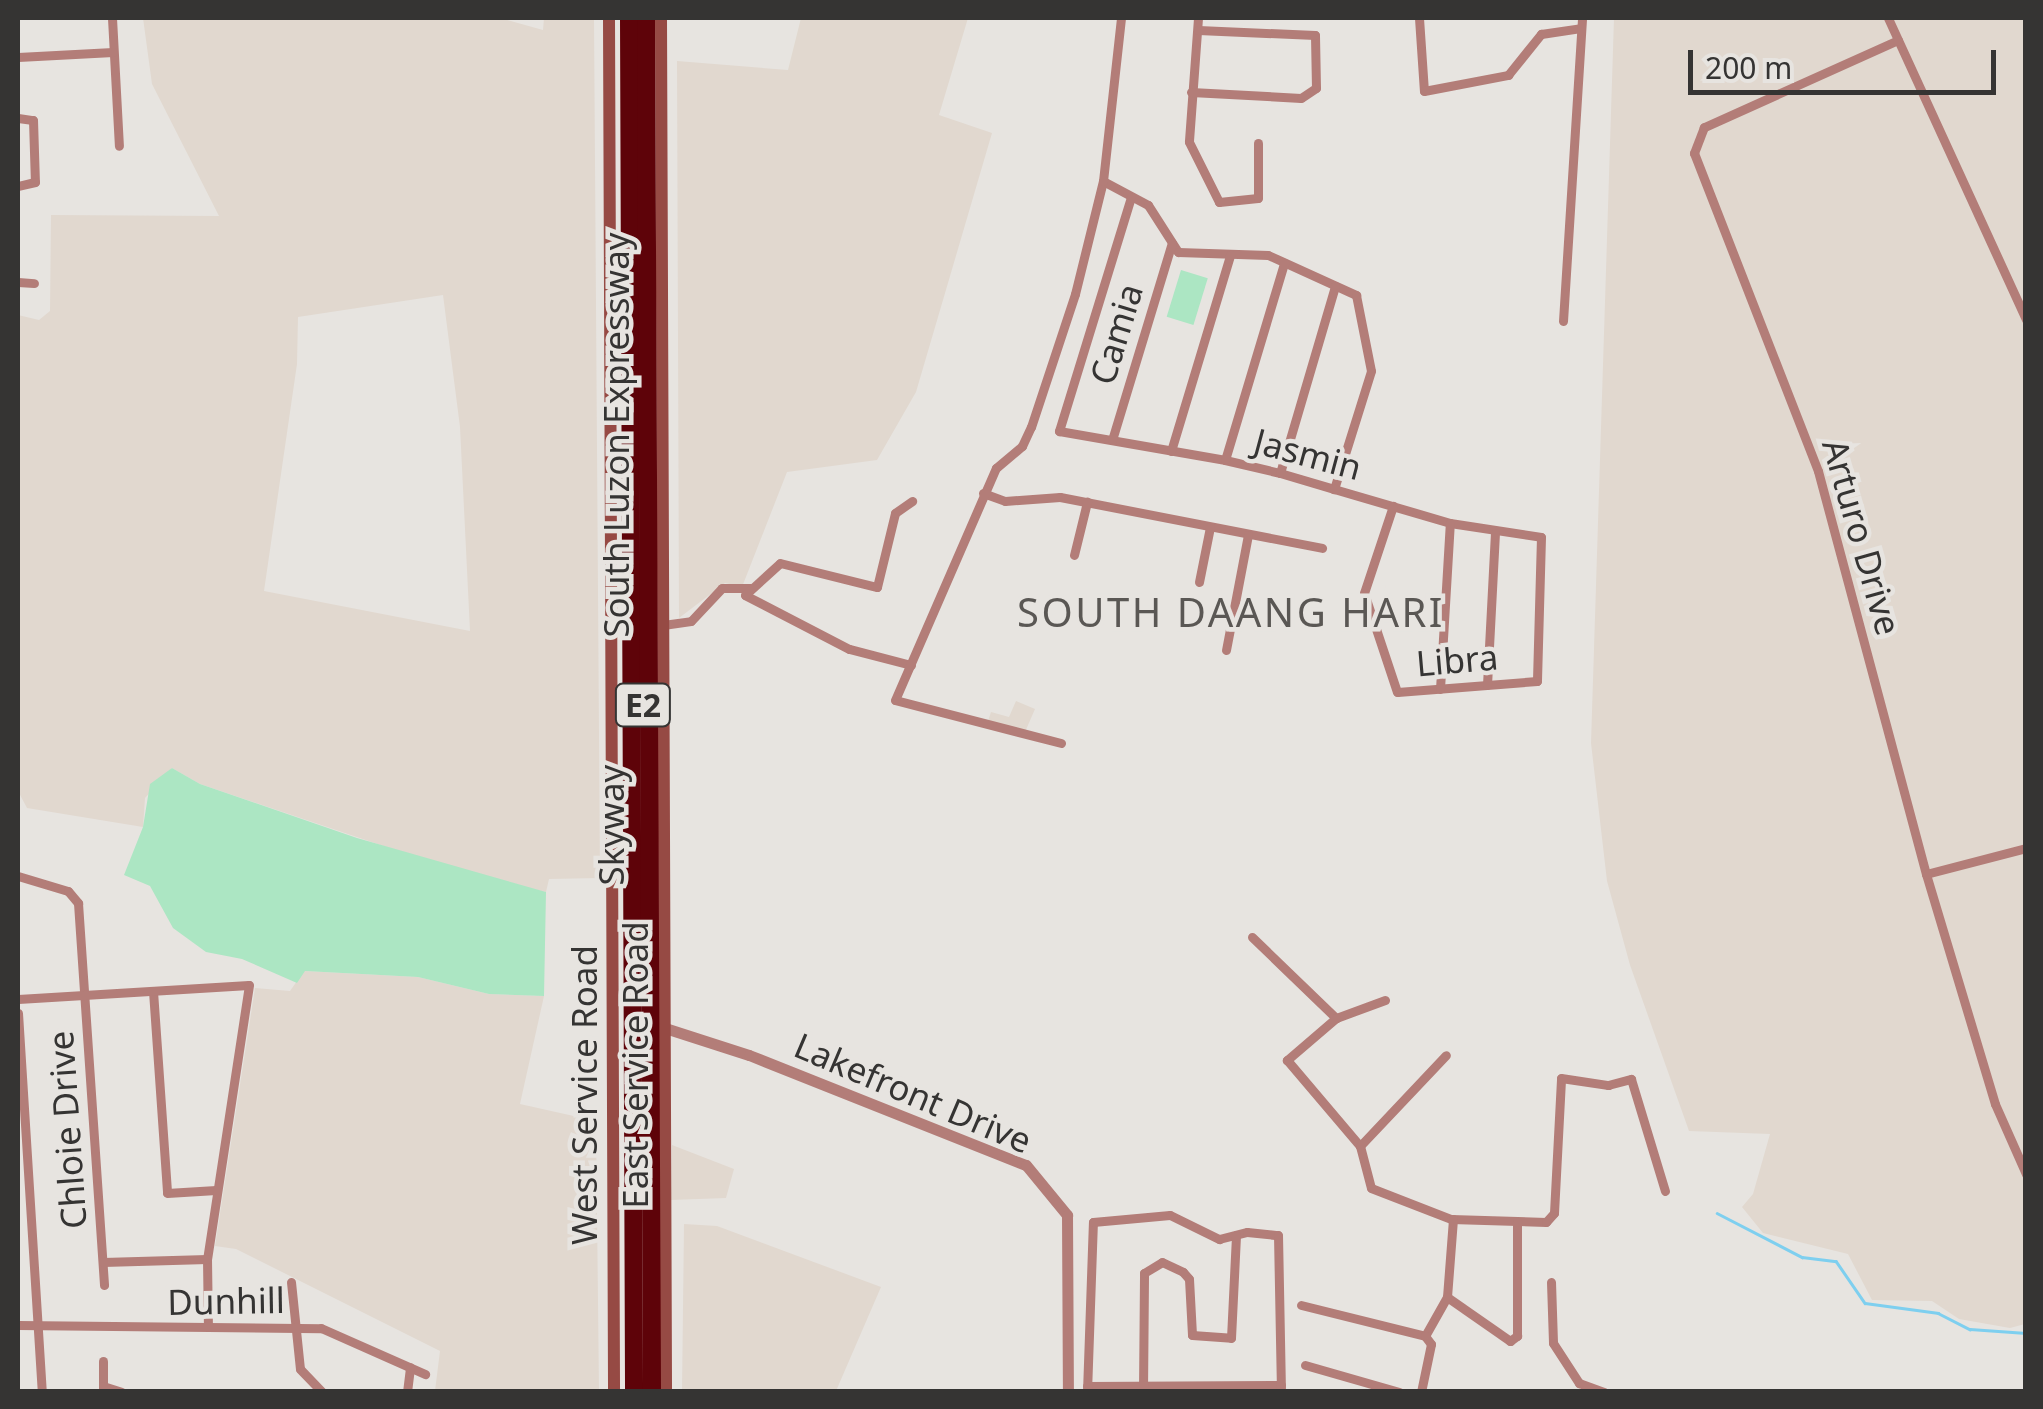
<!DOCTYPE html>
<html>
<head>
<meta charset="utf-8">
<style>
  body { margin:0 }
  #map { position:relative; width:2043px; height:1409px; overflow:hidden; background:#e7e4e0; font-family:"Noto Sans",sans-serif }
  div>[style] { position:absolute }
  .built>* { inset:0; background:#e1d8cf }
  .green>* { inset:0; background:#ace6c3; transform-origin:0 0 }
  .stream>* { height:2.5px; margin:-1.25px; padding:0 1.25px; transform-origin:1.25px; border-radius:1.25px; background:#7ecfef }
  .minor>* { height:9px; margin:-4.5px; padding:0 4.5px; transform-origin:4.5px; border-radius:4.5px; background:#b37d78 }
  .tertiary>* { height:11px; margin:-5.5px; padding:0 5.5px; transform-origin:5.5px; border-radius:5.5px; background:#b37d78 }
  .secondary>* { height:12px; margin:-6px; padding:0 6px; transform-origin:6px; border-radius:6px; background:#964a44 }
  .motorway>* { height:18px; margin:-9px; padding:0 9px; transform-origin:9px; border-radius:9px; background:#5e0309 }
  span { translate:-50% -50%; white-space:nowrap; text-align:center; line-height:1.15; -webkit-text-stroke:9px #e7e4e0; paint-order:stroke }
  .shield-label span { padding:2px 8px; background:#e7e4e0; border:2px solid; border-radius:8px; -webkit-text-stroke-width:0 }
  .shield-label { font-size:32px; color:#353433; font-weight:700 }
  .street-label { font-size:35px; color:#353433 }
  .quarter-label { font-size:40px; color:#5a5754; letter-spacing:2.5px }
  .frame { position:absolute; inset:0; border:20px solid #353433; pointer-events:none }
  .scale { position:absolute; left:1688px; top:50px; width:308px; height:45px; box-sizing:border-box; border:5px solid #353433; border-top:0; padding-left:12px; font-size:30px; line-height:35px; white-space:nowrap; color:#353433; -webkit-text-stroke:8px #e7e4e0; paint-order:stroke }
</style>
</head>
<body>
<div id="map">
  <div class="built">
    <i style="clip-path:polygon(evenodd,143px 18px,500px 18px,543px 30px,544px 18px,594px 18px,600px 878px,549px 879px,546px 892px,475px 877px,200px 784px,172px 768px,145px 798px,143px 827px,27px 808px,18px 791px,18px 315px,39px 320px,50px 311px,51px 215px,219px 216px,152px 84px,143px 18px,443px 295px,460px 427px,470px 631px,264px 591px,297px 364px,298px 317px,443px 295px)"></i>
    <i style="clip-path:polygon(801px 18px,968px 18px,939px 115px,992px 133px,916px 392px,877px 460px,787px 472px,742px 587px,725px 583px,679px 618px,677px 61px,788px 70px)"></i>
    <i style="clip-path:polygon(1614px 18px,2025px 18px,2025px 1324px,2010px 1328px,1959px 1319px,1932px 1301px,1872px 1300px,1848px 1254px,1763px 1233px,1742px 1207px,1753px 1194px,1770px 1134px,1689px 1131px,1630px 965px,1607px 881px,1591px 743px)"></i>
    <i style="clip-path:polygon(1016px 701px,1035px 709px,1025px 732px,988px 721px,991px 712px,1009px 717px)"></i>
    <i style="clip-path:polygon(304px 971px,418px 977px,489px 994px,544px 996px,520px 1104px,596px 1121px,599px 1391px,435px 1391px,440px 1351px,236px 1249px,215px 1246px,255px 988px,290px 991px)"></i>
    <i style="clip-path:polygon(672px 1145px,734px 1169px,726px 1198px,671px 1200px)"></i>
    <i style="clip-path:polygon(684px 1224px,717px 1226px,881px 1287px,836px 1391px,682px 1391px)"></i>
  </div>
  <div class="green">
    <i style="left:1181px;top:270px;width:28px;height:49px;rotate:17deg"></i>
    <i style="clip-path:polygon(172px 768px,200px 784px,357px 838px,546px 892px,544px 996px,489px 994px,418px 977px,305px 971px,297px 983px,242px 959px,206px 952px,173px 928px,150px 886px,124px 875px,143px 827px,150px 784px)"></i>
  </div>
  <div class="stream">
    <i style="left:1717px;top:1213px;width:96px;rotate:27.4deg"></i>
    <i style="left:1802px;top:1257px;width:34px;rotate:7deg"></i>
    <i style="left:1836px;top:1261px;width:51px;rotate:55.4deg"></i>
    <i style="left:1865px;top:1303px;width:74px;rotate:7.8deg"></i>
    <i style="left:1938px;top:1313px;width:36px;rotate:27deg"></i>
    <i style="left:1970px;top:1329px;width:56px;rotate:4.1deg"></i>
  </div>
  <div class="minor">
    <i style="left:112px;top:18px;width:128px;rotate:86.9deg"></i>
    <i style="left:1198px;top:18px;width:124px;rotate:94.2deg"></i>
    <i style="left:1189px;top:142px;width:67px;rotate:63.4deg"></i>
    <i style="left:1219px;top:202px;width:39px;rotate:-6deg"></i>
    <i style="left:1258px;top:198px;width:55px;rotate:-90deg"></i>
    <i style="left:1419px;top:18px;width:73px;rotate:86.1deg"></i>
    <i style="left:1424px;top:91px;width:86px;rotate:-10.8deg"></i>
    <i style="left:1508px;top:75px;width:53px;rotate:-51.2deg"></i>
    <i style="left:1541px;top:34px;width:40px;rotate:-8.5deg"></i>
    <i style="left:1888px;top:18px;width:332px;rotate:65.4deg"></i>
    <i style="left:1898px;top:40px;width:213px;rotate:155.8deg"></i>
    <i style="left:1704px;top:127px;width:28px;rotate:111deg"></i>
    <i style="left:1694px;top:153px;width:341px;rotate:68.7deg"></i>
    <i style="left:1818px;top:471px;width:417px;rotate:75deg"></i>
    <i style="left:1926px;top:874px;width:240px;rotate:73.3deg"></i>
    <i style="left:1995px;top:1104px;width:77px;rotate:66.1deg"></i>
    <i style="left:18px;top:57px;width:95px;rotate:-3deg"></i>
    <i style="left:1191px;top:92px;width:110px;rotate:3.1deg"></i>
    <i style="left:1301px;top:98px;width:18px;rotate:-34deg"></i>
    <i style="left:1316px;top:88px;width:53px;rotate:-91.1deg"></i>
    <i style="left:1315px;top:35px;width:117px;rotate:-177.6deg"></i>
    <i style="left:18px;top:118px;width:15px;rotate:8deg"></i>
    <i style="left:33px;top:120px;width:62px;rotate:88.2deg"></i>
    <i style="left:35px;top:182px;width:17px;rotate:167deg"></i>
    <i style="left:1103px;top:181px;width:51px;rotate:28.1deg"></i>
    <i style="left:1148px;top:205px;width:56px;rotate:57.4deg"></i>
    <i style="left:1178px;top:252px;width:90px;rotate:1.9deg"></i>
    <i style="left:1268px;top:255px;width:97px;rotate:24.4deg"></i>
    <i style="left:1356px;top:295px;width:77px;rotate:78.8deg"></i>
    <i style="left:1371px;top:371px;width:124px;rotate:107.4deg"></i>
    <i style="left:1131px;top:197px;width:245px;rotate:107.1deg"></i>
    <i style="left:1059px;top:431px;width:169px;rotate:9.9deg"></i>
    <i style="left:1225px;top:460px;width:57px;rotate:13.3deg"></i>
    <i style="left:1280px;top:473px;width:56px;rotate:16.5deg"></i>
    <i style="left:1334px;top:489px;width:121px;rotate:16.3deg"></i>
    <i style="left:1450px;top:523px;width:92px;rotate:8.7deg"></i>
    <i style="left:1541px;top:537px;width:144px;rotate:91.6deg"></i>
    <i style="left:1537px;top:681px;width:140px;rotate:175.5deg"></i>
    <i style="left:1397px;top:692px;width:104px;rotate:-108.4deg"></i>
    <i style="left:1364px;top:593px;width:92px;rotate:-71.6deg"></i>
    <i style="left:18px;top:282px;width:16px;rotate:4deg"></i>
    <i style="left:1563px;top:321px;width:304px;rotate:-86.4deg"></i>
    <i style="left:1112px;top:440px;width:206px;rotate:-73.1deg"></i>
    <i style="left:1171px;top:451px;width:205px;rotate:-73.2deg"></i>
    <i style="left:1225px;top:460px;width:206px;rotate:-73.3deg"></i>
    <i style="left:1280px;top:473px;width:195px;rotate:-73.6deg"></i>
    <i style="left:983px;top:493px;width:23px;rotate:20deg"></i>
    <i style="left:1005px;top:501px;width:55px;rotate:-4.2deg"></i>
    <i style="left:1060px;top:497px;width:267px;rotate:11deg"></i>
    <i style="left:1074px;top:555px;width:55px;rotate:-76.2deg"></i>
    <i style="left:1199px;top:582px;width:56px;rotate:-78.7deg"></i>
    <i style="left:663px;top:625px;width:28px;rotate:-8deg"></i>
    <i style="left:691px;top:621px;width:45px;rotate:-46.8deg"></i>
    <i style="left:722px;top:588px;width:28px"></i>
    <i style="left:1226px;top:650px;width:117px;rotate:-79.2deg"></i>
    <i style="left:911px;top:665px;width:64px;rotate:-165.5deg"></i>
    <i style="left:849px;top:649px;width:117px;rotate:-152.6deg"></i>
    <i style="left:745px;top:595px;width:47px;rotate:-42.4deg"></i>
    <i style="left:780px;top:563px;width:100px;rotate:13.9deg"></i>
    <i style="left:877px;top:587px;width:76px;rotate:-76.3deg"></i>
    <i style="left:895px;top:513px;width:21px;rotate:-35deg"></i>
    <i style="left:1487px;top:685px;width:152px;rotate:-87deg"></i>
    <i style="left:1440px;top:689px;width:166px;rotate:-86.6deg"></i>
    <i style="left:1061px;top:743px;width:171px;rotate:-165.5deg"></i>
    <i style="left:895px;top:700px;width:253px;rotate:-66.5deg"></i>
    <i style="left:996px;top:468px;width:34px;rotate:-40deg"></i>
    <i style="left:1022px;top:446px;width:21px;rotate:-65deg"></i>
    <i style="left:1031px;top:427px;width:140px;rotate:-71.7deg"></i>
    <i style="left:1075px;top:294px;width:116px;rotate:-76.1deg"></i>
    <i style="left:1103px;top:181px;width:164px;rotate:-83.7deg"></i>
    <i style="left:1926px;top:874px;width:103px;rotate:-14.6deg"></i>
    <i style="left:18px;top:876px;width:52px;rotate:16.7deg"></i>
    <i style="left:68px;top:891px;width:16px;rotate:50deg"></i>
    <i style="left:78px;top:903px;width:383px;rotate:86.1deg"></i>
    <i style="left:1252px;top:937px;width:117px;rotate:44deg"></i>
    <i style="left:153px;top:991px;width:202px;rotate:86deg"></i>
    <i style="left:167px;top:1193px;width:49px;rotate:-3.5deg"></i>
    <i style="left:18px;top:999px;width:231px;rotate:-3.5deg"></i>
    <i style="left:249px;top:985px;width:277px;rotate:98.7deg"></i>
    <i style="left:207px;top:1259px;width:68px;rotate:89.2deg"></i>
    <i style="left:1385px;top:1000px;width:52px;rotate:159.8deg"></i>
    <i style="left:1336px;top:1018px;width:65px;rotate:139.4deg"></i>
    <i style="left:1287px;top:1060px;width:113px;rotate:49.7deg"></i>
    <i style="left:1360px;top:1146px;width:43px;rotate:75.3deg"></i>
    <i style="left:1371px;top:1188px;width:86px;rotate:21.2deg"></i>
    <i style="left:1451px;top:1219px;width:95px;rotate:1.8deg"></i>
    <i style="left:1546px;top:1222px;width:12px;rotate:-48deg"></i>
    <i style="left:1554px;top:1213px;width:135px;rotate:-87deg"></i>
    <i style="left:1561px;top:1078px;width:48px;rotate:8.5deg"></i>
    <i style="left:1608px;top:1085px;width:24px;rotate:-15deg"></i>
    <i style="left:1631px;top:1079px;width:117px;rotate:73.1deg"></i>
    <i style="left:18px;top:1013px;width:380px;rotate:86.4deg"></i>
    <i style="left:1360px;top:1146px;width:125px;rotate:-46.6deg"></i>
    <i style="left:1453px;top:1219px;width:78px;rotate:94.4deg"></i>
    <i style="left:1447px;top:1297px;width:77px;rotate:34.9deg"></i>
    <i style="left:1510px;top:1341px;width:9px;rotate:-36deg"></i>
    <i style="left:1517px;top:1336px;width:114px;rotate:-90deg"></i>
    <i style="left:103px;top:1262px;width:104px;rotate:-1.7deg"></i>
    <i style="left:291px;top:1282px;width:87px;rotate:84.1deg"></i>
    <i style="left:300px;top:1369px;width:32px;rotate:46deg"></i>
    <i style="left:1551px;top:1282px;width:61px;rotate:88.1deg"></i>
    <i style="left:1553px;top:1343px;width:48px;rotate:57deg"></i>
    <i style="left:1579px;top:1383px;width:27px;rotate:20deg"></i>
    <i style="left:1301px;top:1305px;width:128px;rotate:14deg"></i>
    <i style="left:1425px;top:1336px;width:45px;rotate:-60.6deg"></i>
    <i style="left:18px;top:1325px;width:303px;rotate:0.6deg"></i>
    <i style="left:321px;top:1328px;width:114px;rotate:23.9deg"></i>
    <i style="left:103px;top:1361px;width:31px;rotate:90deg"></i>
    <i style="left:1305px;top:1365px;width:98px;rotate:16deg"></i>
    <i style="left:103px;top:1386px;width:19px;rotate:18deg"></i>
    <i style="left:1087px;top:1386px;width:194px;rotate:-0.3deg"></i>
    <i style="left:407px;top:1392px;width:25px;rotate:-83deg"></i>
    <i style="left:1087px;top:1392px;width:170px;rotate:-88deg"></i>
    <i style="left:1093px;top:1222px;width:77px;rotate:-5.2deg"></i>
    <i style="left:1170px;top:1215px;width:55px;rotate:26.1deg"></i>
    <i style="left:1219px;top:1239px;width:29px;rotate:-14deg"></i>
    <i style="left:1247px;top:1232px;width:31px;rotate:6deg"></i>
    <i style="left:1278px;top:1235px;width:157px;rotate:88.9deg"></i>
    <i style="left:1143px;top:1392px;width:119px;rotate:-89.5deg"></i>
    <i style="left:1144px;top:1273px;width:21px;rotate:-31deg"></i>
    <i style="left:1162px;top:1262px;width:23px;rotate:25deg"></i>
    <i style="left:1183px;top:1272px;width:9px;rotate:49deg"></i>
    <i style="left:1189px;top:1279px;width:56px;rotate:86.9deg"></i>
    <i style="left:1192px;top:1335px;width:39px;rotate:4deg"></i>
    <i style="left:1231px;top:1338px;width:103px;rotate:-87.2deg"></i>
    <i style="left:1421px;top:1392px;width:49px;rotate:-78.2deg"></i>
    <i style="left:1431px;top:1344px;width:10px;rotate:-127deg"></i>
  </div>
  <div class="tertiary">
    <i style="left:665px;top:1028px;width:88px;rotate:17.8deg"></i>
    <i style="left:749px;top:1055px;width:298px;rotate:21.7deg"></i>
    <i style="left:1026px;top:1165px;width:65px;rotate:50.6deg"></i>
    <i style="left:1067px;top:1215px;width:177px;rotate:89.7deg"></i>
  </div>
  <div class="secondary">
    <i style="left:609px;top:18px;width:1374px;rotate:89.79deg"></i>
    <i style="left:661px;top:18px;width:1374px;rotate:89.79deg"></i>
  </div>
  <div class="motorway">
    <i style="left:629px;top:18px;width:1374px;rotate:89.79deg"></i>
    <i style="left:646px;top:18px;width:1374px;rotate:89.75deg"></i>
  </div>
  <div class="shield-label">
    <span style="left:643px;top:705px">E2</span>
  </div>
  <div class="street-label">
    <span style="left:1116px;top:334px;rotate:-73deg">Camia</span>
    <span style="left:616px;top:435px;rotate:-90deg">South Luzon Expressway</span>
    <span style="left:1308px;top:454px;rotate:15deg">Jasmin</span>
    <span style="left:1862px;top:537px;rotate:74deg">Arturo Drive</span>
    <span style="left:1457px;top:660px;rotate:-5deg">Libra</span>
    <span style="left:611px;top:825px;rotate:-90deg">Skyway</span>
    <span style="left:635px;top:1065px;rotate:-90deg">East Service Road</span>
    <span style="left:913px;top:1093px;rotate:23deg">Lakefront Drive</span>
    <span style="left:584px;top:1095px;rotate:-90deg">West Service Road</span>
    <span style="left:67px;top:1130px;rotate:-94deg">Chloie Drive</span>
    <span style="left:226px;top:1301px;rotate:-1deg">Dunhill</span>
  </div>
  <div class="quarter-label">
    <span style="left:1231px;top:612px">SOUTH DAANG HARI</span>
  </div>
  <div class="frame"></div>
  <div class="scale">200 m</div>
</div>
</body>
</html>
